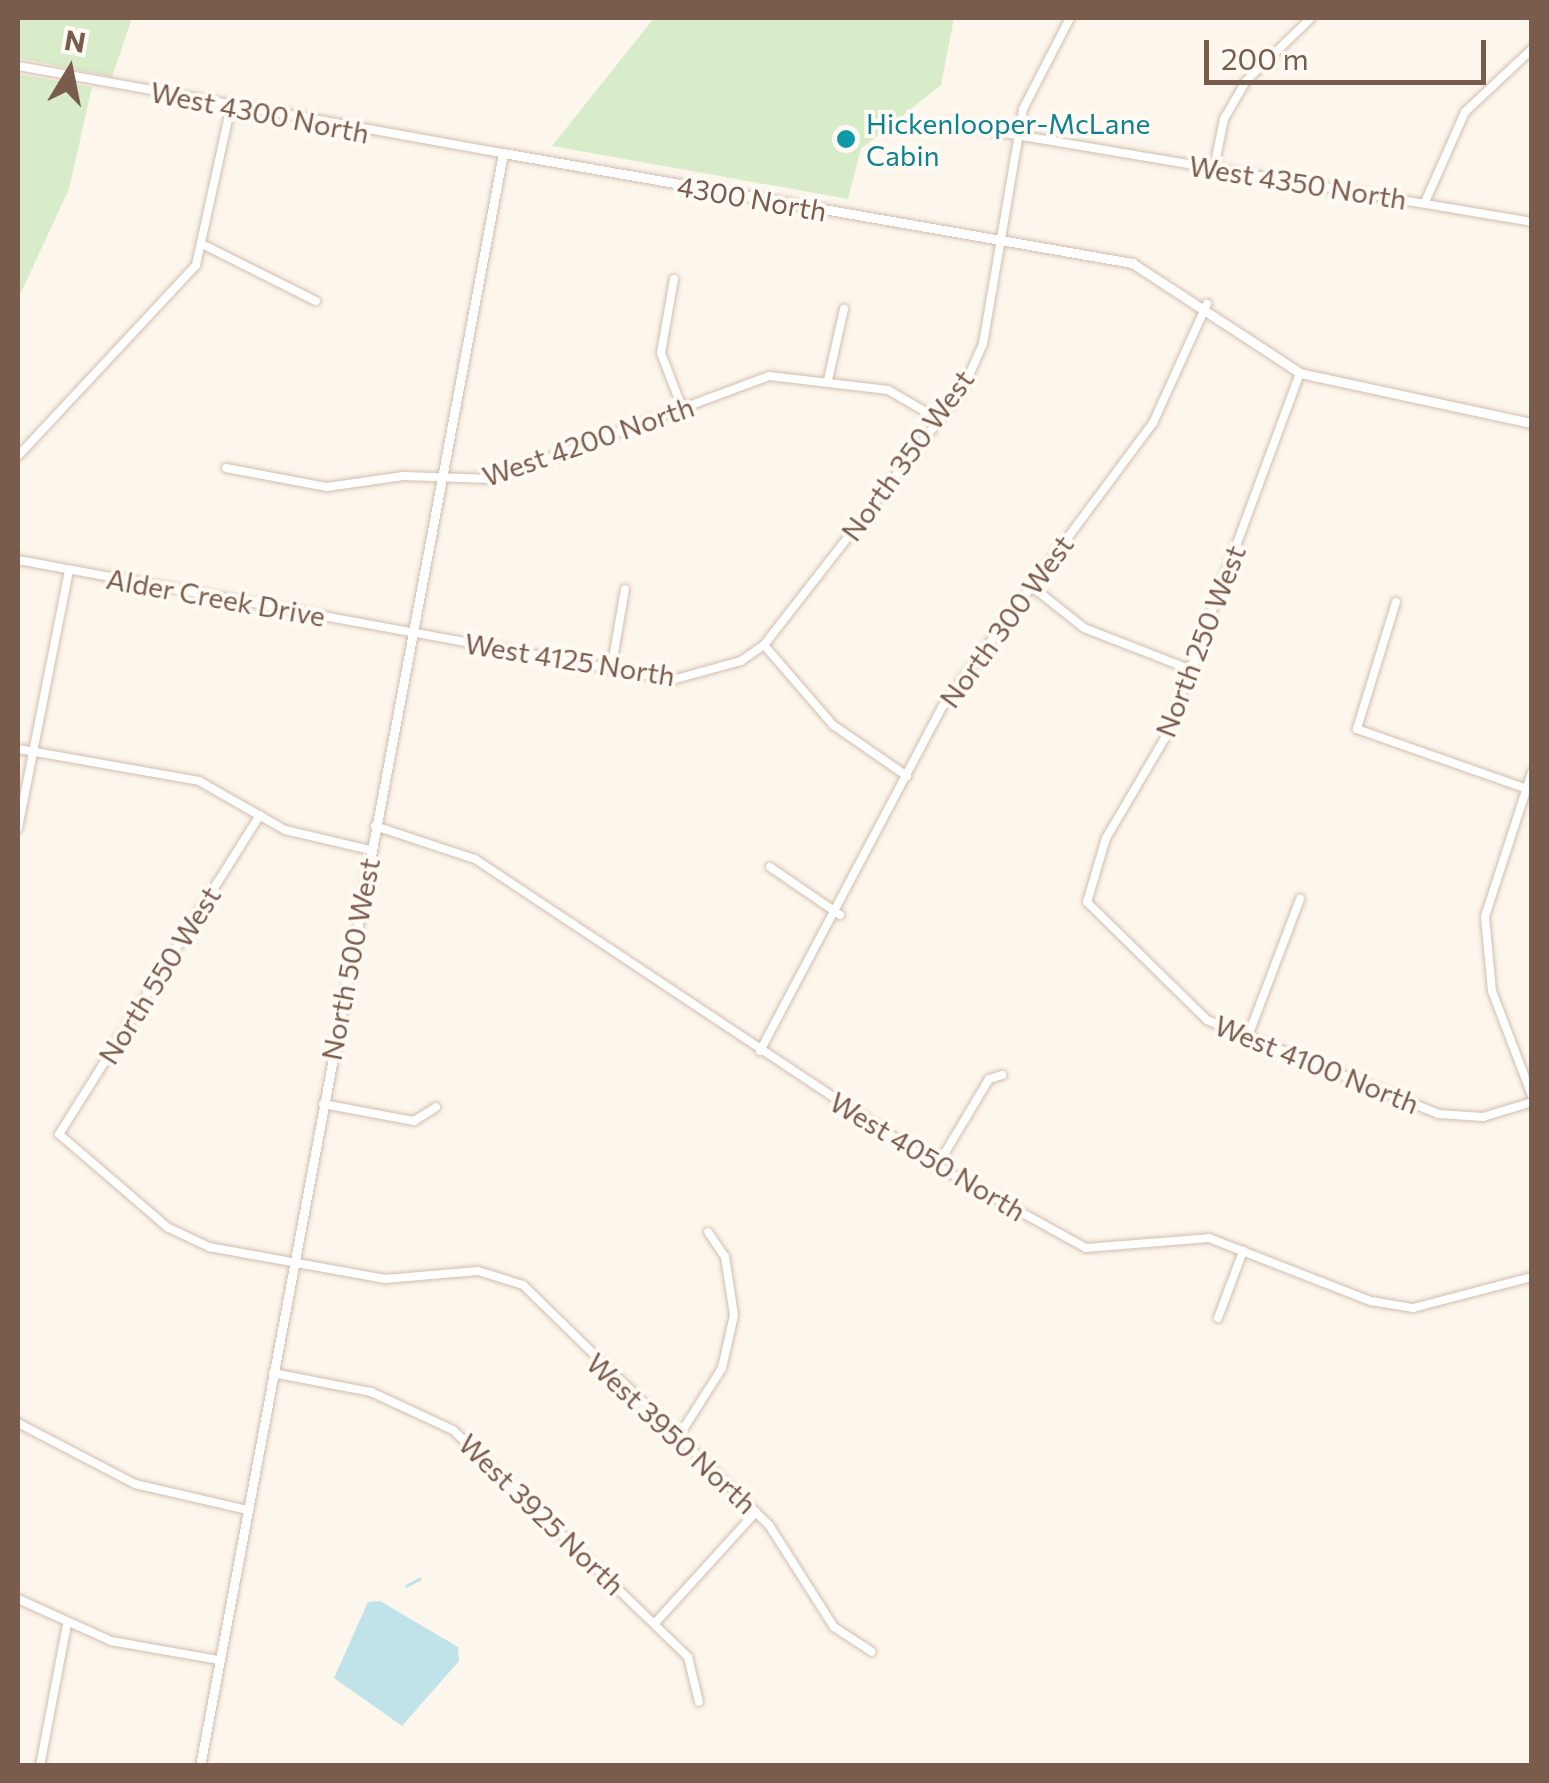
<!DOCTYPE html>
<html>
<head>
<meta charset="utf-8">
<style>
  body { margin:0 }
  #map { position:relative; width:1549px; height:1783px; overflow:hidden; background:#fdf6ec; font-family:Commissioner,sans-serif }
  div>[style] { position:absolute }
  .green>* { inset:0; background:#d8ecc9 }
  .water>* { inset:0; background:#bfe3e8 }
  .stream>* { height:2.5px; margin:-1.25px; padding:0 1.25px; transform-origin:1.25px; border-radius:1.25px; background:#bfe3e8 }
  .roads { filter:drop-shadow(0 0 2px #d1beb0) drop-shadow(0 0 2px #d1beb0) }
  .minor>* { height:8px; margin:-4px; padding:0 4px; transform-origin:4px; border-radius:4px; background:#fff }
  .tertiary>* { height:9px; margin:-4.5px; padding:0 4.5px; transform-origin:4.5px; border-radius:4.5px; background:#fff }
  .dots>* { width:28px; height:28px; translate:-50% -50%; box-sizing:border-box; border:5px solid #fffaf3; border-radius:50% }
  span { translate:-50% -50%; white-space:nowrap; text-align:center; line-height:1.15; -webkit-text-stroke:8px #fffaf3; paint-order:stroke }
  .street-label { font-size:28px; color:#7a5c4d }
  .culture-label { font-size:28px; color:#0d838f }
  .left { translate:0 -50%; text-align:left }
  .frame { position:absolute; inset:0; border:20px solid #7a5c4d; pointer-events:none }
  .north { position:absolute; left:20px; top:20px; width:100px; height:100px; -webkit-text-stroke:8px #fffaf3; paint-order:stroke; rotate:10deg; font-size:28px; font-weight:700; line-height:40px; text-align:center; color:#7a5c4d }
  .north::after { content:''; display:block; margin:auto; width:35px; height:45px; background:#7a5c4d; clip-path:polygon(50% 0,100% 100%,50% 72%,0 100%) }
  .scale { position:absolute; left:1204px; top:40px; width:282px; height:45px; box-sizing:border-box; border:5px solid #7a5c4d; border-top:0; padding-left:12px; font-size:30px; line-height:35px; white-space:nowrap; color:#7a5c4d; -webkit-text-stroke:8px #fffaf3; paint-order:stroke }
</style>
</head>
<body>
<div id="map">
  <div class="green">
    <i style="clip-path:polygon(18px 18px,132px 18px,112px 77px,18px 58px)"></i>
    <i style="clip-path:polygon(654px 18px,954px 18px,941px 85px,861px 149px,848px 199px,552px 146px)"></i>
    <i style="clip-path:polygon(18px 74px,92px 87px,69px 189px,18px 299px)"></i>
  </div>
  <div class="water">
    <i style="clip-path:polygon(380px 1601px,458px 1647px,459px 1661px,402px 1726px,334px 1678px,368px 1602px)"></i>
  </div>
  <div class="stream">
    <i style="left:406px;top:1586px;width:15px;rotate:-28deg"></i>
  </div>
  <div class="roads">
    <div class="minor">
      <i style="left:18px;top:66px;width:493px;rotate:10.2deg"></i>
      <i style="left:945px;top:123px;width:595px;rotate:9.57deg"></i>
      <i style="left:1214px;top:168px;width:50px;rotate:-78.5deg"></i>
      <i style="left:1224px;top:119px;width:44px;rotate:-59.9deg"></i>
      <i style="left:1246px;top:81px;width:91px;rotate:-44.1deg"></i>
      <i style="left:1425px;top:202px;width:98px;rotate:-66deg"></i>
      <i style="left:1465px;top:112px;width:92px;rotate:-43.2deg"></i>
      <i style="left:206px;top:246px;width:123px;rotate:26.6deg"></i>
      <i style="left:674px;top:279px;width:75px;rotate:100deg"></i>
      <i style="left:661px;top:353px;width:59px;rotate:69.1deg"></i>
      <i style="left:1300px;top:373px;width:389px;rotate:110.3deg"></i>
      <i style="left:1165px;top:738px;width:116px;rotate:120.5deg"></i>
      <i style="left:1106px;top:838px;width:67px;rotate:106.5deg"></i>
      <i style="left:1087px;top:902px;width:168px;rotate:44.5deg"></i>
      <i style="left:1207px;top:1020px;width:250px;rotate:22.1deg"></i>
      <i style="left:1439px;top:1114px;width:44px;rotate:3.9deg"></i>
      <i style="left:1483px;top:1117px;width:51px;rotate:-17deg"></i>
      <i style="left:828px;top:380px;width:73px;rotate:-77.3deg"></i>
      <i style="left:18px;top:456px;width:261px;rotate:-47deg"></i>
      <i style="left:196px;top:265px;width:163px;rotate:-77.6deg"></i>
      <i style="left:226px;top:468px;width:103px;rotate:10.7deg"></i>
      <i style="left:327px;top:487px;width:77px;rotate:-8.2deg"></i>
      <i style="left:403px;top:476px;width:89px;rotate:1.9deg"></i>
      <i style="left:492px;top:479px;width:296px;rotate:-20.4deg"></i>
      <i style="left:769px;top:376px;width:120px;rotate:6.7deg"></i>
      <i style="left:888px;top:390px;width:60px;rotate:30deg"></i>
      <i style="left:18px;top:560px;width:665px;rotate:10.4deg"></i>
      <i style="left:672px;top:680px;width:72px;rotate:-15.4deg"></i>
      <i style="left:741px;top:661px;width:28px;rotate:-35deg"></i>
      <i style="left:764px;top:645px;width:324px;rotate:-52.1deg"></i>
      <i style="left:963px;top:389px;width:49px;rotate:-66deg"></i>
      <i style="left:983px;top:344px;width:238px;rotate:-80.3deg"></i>
      <i style="left:1023px;top:109px;width:102px;rotate:-62.7deg"></i>
      <i style="left:1030px;top:585px;width:69px;rotate:38.5deg"></i>
      <i style="left:1084px;top:628px;width:116px;rotate:21.3deg"></i>
      <i style="left:1396px;top:602px;width:133px;rotate:107.1deg"></i>
      <i style="left:1357px;top:729px;width:178px;rotate:19.4deg"></i>
      <i style="left:764px;top:645px;width:106px;rotate:49.2deg"></i>
      <i style="left:833px;top:725px;width:90px;rotate:34.6deg"></i>
      <i style="left:611px;top:670px;width:82px;rotate:-80.2deg"></i>
      <i style="left:18px;top:749px;width:184px;rotate:10deg"></i>
      <i style="left:199px;top:781px;width:99px;rotate:29.7deg"></i>
      <i style="left:285px;top:830px;width:87px;rotate:13.2deg"></i>
      <i style="left:1532px;top:772px;width:152px;rotate:108deg"></i>
      <i style="left:1485px;top:917px;width:74px;rotate:84.6deg"></i>
      <i style="left:1492px;top:991px;width:112px;rotate:69.1deg"></i>
      <i style="left:260px;top:815px;width:377px;rotate:122.2deg"></i>
      <i style="left:59px;top:1134px;width:143px;rotate:40.7deg"></i>
      <i style="left:167px;top:1227px;width:47px;rotate:25.5deg"></i>
      <i style="left:209px;top:1247px;width:179px;rotate:10.3deg"></i>
      <i style="left:385px;top:1279px;width:93px;rotate:-4.9deg"></i>
      <i style="left:478px;top:1271px;width:47px;rotate:17.3deg"></i>
      <i style="left:523px;top:1285px;width:344px;rotate:44.3deg"></i>
      <i style="left:769px;top:1525px;width:121px;rotate:57.5deg"></i>
      <i style="left:834px;top:1627px;width:45px;rotate:33.3deg"></i>
      <i style="left:375px;top:826px;width:105px;rotate:18.3deg"></i>
      <i style="left:475px;top:859px;width:555px;rotate:33.6deg"></i>
      <i style="left:937px;top:1166px;width:170px;rotate:28.8deg"></i>
      <i style="left:1086px;top:1248px;width:123px;rotate:-4.6deg"></i>
      <i style="left:1209px;top:1238px;width:174px;rotate:21.3deg"></i>
      <i style="left:1371px;top:1301px;width:43px;rotate:9.5deg"></i>
      <i style="left:1413px;top:1308px;width:123px;rotate:-14.6deg"></i>
      <i style="left:18px;top:828px;width:263px;rotate:-78.8deg"></i>
      <i style="left:770px;top:867px;width:85px;rotate:34.4deg"></i>
      <i style="left:1248px;top:1036px;width:147px;rotate:-69.2deg"></i>
      <i style="left:760px;top:1051px;width:389px;rotate:-62.1deg"></i>
      <i style="left:942px;top:707px;width:354px;rotate:-53.4deg"></i>
      <i style="left:1153px;top:423px;width:131px;rotate:-65.6deg"></i>
      <i style="left:323px;top:1104px;width:93px;rotate:10.6deg"></i>
      <i style="left:414px;top:1121px;width:26px;rotate:-32deg"></i>
      <i style="left:937px;top:1166px;width:101px;rotate:-59.1deg"></i>
      <i style="left:989px;top:1079px;width:14px;rotate:-17deg"></i>
      <i style="left:1218px;top:1318px;width:72px;rotate:-69.5deg"></i>
      <i style="left:273px;top:1373px;width:100px;rotate:11deg"></i>
      <i style="left:371px;top:1392px;width:90px;rotate:24.9deg"></i>
      <i style="left:453px;top:1430px;width:327px;rotate:44deg"></i>
      <i style="left:688px;top:1657px;width:46px;rotate:76.3deg"></i>
      <i style="left:18px;top:1423px;width:132px;rotate:27.5deg"></i>
      <i style="left:135px;top:1484px;width:116px;rotate:13deg"></i>
      <i style="left:677px;top:1439px;width:84px;rotate:-57.6deg"></i>
      <i style="left:722px;top:1368px;width:54px;rotate:-77.2deg"></i>
      <i style="left:734px;top:1315px;width:59px;rotate:-98.8deg"></i>
      <i style="left:725px;top:1257px;width:30px;rotate:-124deg"></i>
      <i style="left:18px;top:1599px;width:102px;rotate:24.3deg"></i>
      <i style="left:111px;top:1641px;width:110px;rotate:10deg"></i>
      <i style="left:655px;top:1623px;width:150px;rotate:-47.7deg"></i>
      <i style="left:40px;top:1766px;width:144px;rotate:-79.2deg"></i>
    </div>
    <div class="tertiary">
      <i style="left:200px;top:1766px;width:1641px;rotate:-79.36deg"></i>
      <i style="left:503px;top:153px;width:639px;rotate:9.92deg"></i>
      <i style="left:1132px;top:263px;width:201px;rotate:33.2deg"></i>
      <i style="left:1300px;top:373px;width:237px;rotate:12.2deg"></i>
    </div>
  </div>
  <div class="dots">
    <i style="left:846px;top:139px;background:#0f9aa8"></i>
  </div>
  <div class="street-label">
    <span style="left:260px;top:112px;rotate:11deg">West 4300 North</span>
    <span style="left:1298px;top:182px;rotate:9deg">West 4350 North</span>
    <span style="left:752px;top:198px;rotate:10deg">4300 North</span>
    <span style="left:588px;top:441px;rotate:-19deg">West 4200 North</span>
    <span style="left:907px;top:455px;rotate:-54deg">North 350 West</span>
    <span style="left:216px;top:597px;rotate:10deg">Alder Creek Drive</span>
    <span style="left:1006px;top:621px;rotate:-54deg">North 300 West</span>
    <span style="left:1200px;top:641px;rotate:-69deg">North 250 West</span>
    <span style="left:570px;top:659px;rotate:9deg">West 4125 North</span>
    <span style="left:350px;top:959px;rotate:-79deg">North 500 West</span>
    <span style="left:159px;top:975px;rotate:-58deg">North 550 West</span>
    <span style="left:1317px;top:1064px;rotate:22deg">West 4100 North</span>
    <span style="left:928px;top:1156px;rotate:31deg">West 4050 North</span>
    <span style="left:672px;top:1433px;rotate:43deg">West 3950 North</span>
    <span style="left:542px;top:1514px;rotate:44deg">West 3925 North</span>
  </div>
  <div class="culture-label">
    <span class="left" style="left:866px;top:139px">Hickenlooper-McLane<br>Cabin</span>
  </div>
  <div class="frame"></div>
  <div class="north">N</div>
  <div class="scale">200 m</div>
</div>
</body>
</html>
